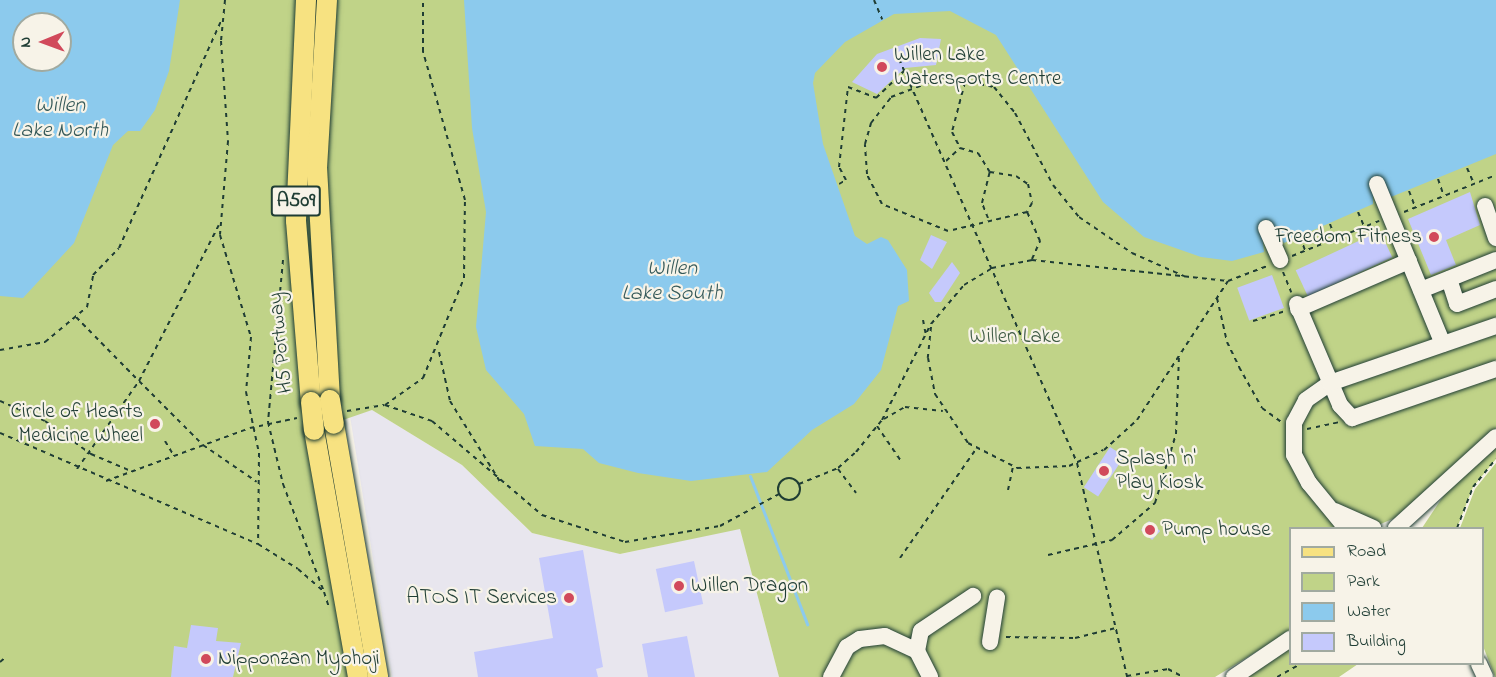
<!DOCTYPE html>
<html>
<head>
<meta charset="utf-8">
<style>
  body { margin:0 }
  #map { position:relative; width:1496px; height:677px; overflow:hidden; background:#f7f3e8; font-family:"Indie Flower",sans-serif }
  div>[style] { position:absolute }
  .built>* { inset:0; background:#e8e6ee }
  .green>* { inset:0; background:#c0d388 }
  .water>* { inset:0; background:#8ccaed }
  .stream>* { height:3px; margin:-1.5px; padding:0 1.5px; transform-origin:1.5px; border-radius:1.5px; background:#8ccaed }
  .building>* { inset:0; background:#c5c9fc; transform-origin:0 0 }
  .path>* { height:2px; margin-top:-1px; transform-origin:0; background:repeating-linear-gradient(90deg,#1f3d34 0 4.5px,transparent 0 9px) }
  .path>.ring { margin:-1px; padding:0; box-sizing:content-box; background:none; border:2px solid #1f3d34; border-radius:50% }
  .roads { filter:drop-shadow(0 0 2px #1f3d34) drop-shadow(0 0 2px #1f3d34) }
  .minor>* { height:16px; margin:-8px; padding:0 8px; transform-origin:8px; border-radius:8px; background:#f7f3e8 }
  .major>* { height:20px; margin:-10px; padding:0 10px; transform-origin:10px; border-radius:10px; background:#f7e281 }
  .bridges { filter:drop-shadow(0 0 2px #1f3d34) drop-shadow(0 0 2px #1f3d34) }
  .major-bridge>* { height:20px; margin:-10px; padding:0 10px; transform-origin:10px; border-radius:10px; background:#f7e281 }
  .dots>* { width:16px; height:16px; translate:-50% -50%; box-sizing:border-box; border:3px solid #f7f3e8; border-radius:50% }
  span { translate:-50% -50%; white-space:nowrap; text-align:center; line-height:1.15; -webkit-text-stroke:4.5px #f7f3e8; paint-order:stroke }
  .shield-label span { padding:2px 4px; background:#f7f3e8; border:2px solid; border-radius:4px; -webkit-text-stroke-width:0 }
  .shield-label { font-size:20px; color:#1f3d34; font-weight:700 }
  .poi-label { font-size:21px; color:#1f3d34 }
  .left { translate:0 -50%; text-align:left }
  .right { translate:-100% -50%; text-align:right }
  .park-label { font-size:21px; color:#3f5b45 }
  .street-label { font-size:21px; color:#1f3d34 }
  .water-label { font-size:22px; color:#355959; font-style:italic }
  .legend { position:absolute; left:1289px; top:527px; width:195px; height:138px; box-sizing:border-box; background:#f7f3e8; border:2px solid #a1aaa0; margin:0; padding:8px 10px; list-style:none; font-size:18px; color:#1f3d34 }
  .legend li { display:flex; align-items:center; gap:12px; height:30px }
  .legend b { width:30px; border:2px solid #a1aaa0 }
  .north { position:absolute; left:12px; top:12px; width:60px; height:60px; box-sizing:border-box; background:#f7f3e8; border:2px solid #a1aaa0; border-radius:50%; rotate:269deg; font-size:16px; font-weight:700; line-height:24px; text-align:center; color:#1f3d34 }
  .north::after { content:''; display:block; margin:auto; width:21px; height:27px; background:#d1495b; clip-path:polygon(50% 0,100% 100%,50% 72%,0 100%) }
</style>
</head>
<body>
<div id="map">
  <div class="built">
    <i style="clip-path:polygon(372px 410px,462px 465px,532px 533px,621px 554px,740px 528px,779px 677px,392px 677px,350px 416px)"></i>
  </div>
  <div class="green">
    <i style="clip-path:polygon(evenodd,0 0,1496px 0,1496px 428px,1395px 518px,1371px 528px,1290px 528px,1290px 631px,1215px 677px,779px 677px,740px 529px,620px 554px,532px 533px,462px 465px,372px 410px,314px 430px,358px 677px,0 677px,0 0,24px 24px,60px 24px,60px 60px,24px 60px,24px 24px)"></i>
    <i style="clip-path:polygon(1496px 444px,1496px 459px,1473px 487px,1457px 528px,1422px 528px,1450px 486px)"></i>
    <i style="clip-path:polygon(1496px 463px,1496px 677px,1495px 677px,1483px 646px,1482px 528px,1460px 528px,1475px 489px)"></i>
    <i style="clip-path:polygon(1290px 647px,1290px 664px,1358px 664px,1339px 677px,1246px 677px)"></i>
  </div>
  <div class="water">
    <i style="clip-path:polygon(evenodd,0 0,180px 0,169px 71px,155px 110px,140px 131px,128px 131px,113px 145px,74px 243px,23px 298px,0 296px,0 0,24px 24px,60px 24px,60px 60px,24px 60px,24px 24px)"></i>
    <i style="clip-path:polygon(464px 0,1496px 0,1496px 154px,1391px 197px,1373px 186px,1373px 204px,1284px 243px,1270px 227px,1262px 230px,1264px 252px,1232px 261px,1201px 257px,1144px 237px,1103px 202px,996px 35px,950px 11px,894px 14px,845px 42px,815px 73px,813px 83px,823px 144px,855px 236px,867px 244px,881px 237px,888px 240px,907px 270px,909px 301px,898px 306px,881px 370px,854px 404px,812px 430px,767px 472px,691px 481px,638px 473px,599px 463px,583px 449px,535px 446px,524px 414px,486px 370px,476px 327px,486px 212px,472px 128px)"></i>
  </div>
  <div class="stream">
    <i style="left:750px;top:476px;width:159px;rotate:68.9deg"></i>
  </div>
  <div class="building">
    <i style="clip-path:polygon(920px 38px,941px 39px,936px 65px,905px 68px,877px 94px,852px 82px,877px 54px)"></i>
    <i style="clip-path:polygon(1470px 192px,1480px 225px,1446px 240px,1456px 265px,1431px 275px,1408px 219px)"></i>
    <i style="left:1380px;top:231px;width:29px;height:93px;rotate:65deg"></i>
    <i style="clip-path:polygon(931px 235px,947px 242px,932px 269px,920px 260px)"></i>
    <i style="clip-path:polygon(952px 262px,960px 273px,941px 302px,935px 302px,929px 293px)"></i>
    <i style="left:1272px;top:275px;width:35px;height:37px;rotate:70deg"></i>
    <i style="left:1110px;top:447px;width:17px;height:48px;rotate:33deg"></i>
    <i style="left:1149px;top:521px;width:15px;height:12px;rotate:42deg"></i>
    <i style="clip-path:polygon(583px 550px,603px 667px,596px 669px,598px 677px,478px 677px,474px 652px,553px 638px,539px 558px)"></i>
    <i style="left:694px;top:561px;width:44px;height:39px;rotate:78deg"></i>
    <i style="clip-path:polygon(191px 625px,218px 628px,216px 641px,241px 643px,233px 677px,171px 677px,174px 646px,187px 648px)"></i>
    <i style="clip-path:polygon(687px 636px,695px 677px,648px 677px,642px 644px)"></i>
  </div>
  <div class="path">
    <i style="left:225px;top:0;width:41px;rotate:95.6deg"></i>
    <i style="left:221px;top:41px;width:100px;rotate:86deg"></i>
    <i style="left:228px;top:141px;width:94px;rotate:94.9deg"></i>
    <i style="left:220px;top:235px;width:107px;rotate:73.1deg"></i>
    <i style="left:251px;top:337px;width:55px;rotate:95.2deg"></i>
    <i style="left:246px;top:392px;width:62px;rotate:78deg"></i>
    <i style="left:259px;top:453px;width:91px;rotate:90.6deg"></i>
    <i style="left:874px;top:0;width:21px;rotate:67deg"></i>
    <i style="left:899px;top:59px;width:441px;rotate:66.2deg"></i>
    <i style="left:1077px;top:463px;width:220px;rotate:76.8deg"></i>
    <i style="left:965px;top:82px;width:52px;rotate:104.6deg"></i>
    <i style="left:952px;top:132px;width:18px;rotate:63deg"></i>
    <i style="left:960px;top:148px;width:19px;rotate:16deg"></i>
    <i style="left:978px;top:153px;width:22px;rotate:58deg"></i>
    <i style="left:946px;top:161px;width:19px;rotate:-43deg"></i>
    <i style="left:1467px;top:168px;width:17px;rotate:66deg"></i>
    <i style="left:1438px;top:179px;width:18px;rotate:71deg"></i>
    <i style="left:839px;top:184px;width:8px;rotate:-30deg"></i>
    <i style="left:846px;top:180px;width:15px;rotate:-118deg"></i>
    <i style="left:839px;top:167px;width:81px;rotate:-83.6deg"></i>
    <i style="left:848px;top:87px;width:30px;rotate:21deg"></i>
    <i style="left:876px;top:98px;width:40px;rotate:-44deg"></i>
    <i style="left:1409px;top:191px;width:17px;rotate:69deg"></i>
    <i style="left:1358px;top:212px;width:15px;rotate:67deg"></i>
    <i style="left:1404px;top:212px;width:99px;rotate:-21.9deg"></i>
    <i style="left:988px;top:218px;width:16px;rotate:-112deg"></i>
    <i style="left:982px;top:203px;width:32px;rotate:-76deg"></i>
    <i style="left:990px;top:172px;width:26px;rotate:9deg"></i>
    <i style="left:1016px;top:176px;width:14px;rotate:34deg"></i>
    <i style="left:1028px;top:184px;width:19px;rotate:78deg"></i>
    <i style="left:1032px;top:203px;width:10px;rotate:119deg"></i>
    <i style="left:1330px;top:224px;width:15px;rotate:70deg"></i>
    <i style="left:1300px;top:237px;width:14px;rotate:69deg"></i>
    <i style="left:1292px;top:256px;width:94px;rotate:-21.9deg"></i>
    <i style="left:1032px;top:259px;width:20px;rotate:-66deg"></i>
    <i style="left:1040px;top:241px;width:32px;rotate:-114deg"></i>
    <i style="left:1027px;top:212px;width:81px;rotate:166.5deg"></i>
    <i style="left:948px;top:231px;width:71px;rotate:-157.8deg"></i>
    <i style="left:882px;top:204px;width:34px;rotate:-117deg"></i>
    <i style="left:867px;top:174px;width:30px;rotate:-94deg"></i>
    <i style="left:865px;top:144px;width:22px;rotate:-74deg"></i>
    <i style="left:871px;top:123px;width:33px;rotate:-52deg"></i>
    <i style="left:891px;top:97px;width:57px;rotate:-20.7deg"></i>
    <i style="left:944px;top:77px;width:51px;rotate:11.3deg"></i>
    <i style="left:994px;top:87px;width:33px;rotate:51deg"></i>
    <i style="left:1015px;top:113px;width:81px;rotate:62.2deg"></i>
    <i style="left:1053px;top:185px;width:41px;rotate:50.9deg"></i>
    <i style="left:1079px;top:217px;width:64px;rotate:34.2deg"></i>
    <i style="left:1132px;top:253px;width:57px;rotate:23.9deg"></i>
    <i style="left:283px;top:260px;width:163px;rotate:95.3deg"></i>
    <i style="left:268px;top:422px;width:64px;rotate:76.4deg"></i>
    <i style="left:283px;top:484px;width:116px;rotate:69.2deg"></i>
    <i style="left:1283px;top:272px;width:22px;rotate:68deg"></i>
    <i style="left:1217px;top:298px;width:45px;rotate:77.2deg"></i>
    <i style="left:1227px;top:342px;width:28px;rotate:64deg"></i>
    <i style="left:1239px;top:367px;width:47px;rotate:60.7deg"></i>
    <i style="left:1262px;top:408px;width:24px;rotate:36deg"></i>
    <i style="left:76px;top:317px;width:90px;rotate:45.5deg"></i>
    <i style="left:139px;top:381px;width:175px;rotate:-62.9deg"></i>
    <i style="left:923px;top:320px;width:15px;rotate:79deg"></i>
    <i style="left:1253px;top:321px;width:34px;rotate:-17deg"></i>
    <i style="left:931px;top:327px;width:31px;rotate:96deg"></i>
    <i style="left:928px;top:358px;width:37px;rotate:79deg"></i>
    <i style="left:935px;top:394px;width:59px;rotate:56deg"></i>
    <i style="left:968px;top:443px;width:55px;rotate:27deg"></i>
    <i style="left:1017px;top:468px;width:52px;rotate:-2.2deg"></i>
    <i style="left:1069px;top:466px;width:38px;rotate:-25deg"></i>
    <i style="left:1104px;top:450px;width:45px;rotate:-42.3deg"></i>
    <i style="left:1137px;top:420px;width:166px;rotate:-56.8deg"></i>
    <i style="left:0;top:350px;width:46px;rotate:-10.1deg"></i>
    <i style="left:45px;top:342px;width:55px;rotate:-39.8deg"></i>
    <i style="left:87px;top:307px;width:33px;rotate:-79deg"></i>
    <i style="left:93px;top:275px;width:37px;rotate:-46deg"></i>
    <i style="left:119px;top:248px;width:249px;rotate:-65.8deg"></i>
    <i style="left:439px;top:352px;width:50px;rotate:77.3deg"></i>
    <i style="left:450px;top:401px;width:99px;rotate:58.2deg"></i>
    <i style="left:0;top:401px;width:49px;rotate:24deg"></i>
    <i style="left:45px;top:421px;width:57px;rotate:35.7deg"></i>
    <i style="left:91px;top:454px;width:43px;rotate:23deg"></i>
    <i style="left:385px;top:405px;width:50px;rotate:18.8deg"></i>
    <i style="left:432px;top:421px;width:145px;rotate:40.5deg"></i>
    <i style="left:542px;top:515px;width:87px;rotate:18deg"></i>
    <i style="left:625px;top:542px;width:96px;rotate:-9.6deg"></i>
    <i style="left:720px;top:526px;width:67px;rotate:-28.5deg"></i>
    <i style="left:347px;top:411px;width:38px;rotate:-9deg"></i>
    <i style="left:385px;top:405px;width:47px;rotate:-35.4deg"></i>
    <i style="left:423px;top:378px;width:108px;rotate:-67.7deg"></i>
    <i style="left:464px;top:278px;width:78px;rotate:-89.3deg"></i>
    <i style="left:465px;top:200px;width:154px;rotate:-105.8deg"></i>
    <i style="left:423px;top:52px;width:52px;rotate:-90deg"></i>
    <i style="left:884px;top:419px;width:24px;rotate:-30deg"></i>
    <i style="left:905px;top:407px;width:38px;rotate:6deg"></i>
    <i style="left:877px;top:426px;width:42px;rotate:55.6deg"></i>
    <i style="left:1307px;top:429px;width:33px;rotate:-12deg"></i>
    <i style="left:0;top:433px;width:281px;rotate:23.3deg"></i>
    <i style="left:258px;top:544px;width:47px;rotate:32deg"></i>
    <i style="left:298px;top:569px;width:35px;rotate:41deg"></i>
    <i style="left:324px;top:592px;width:16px;rotate:72deg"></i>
    <i style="left:165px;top:441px;width:17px;rotate:59deg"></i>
    <i style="left:77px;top:469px;width:108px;rotate:-54.8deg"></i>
    <i style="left:139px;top:381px;width:91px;rotate:45deg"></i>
    <i style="left:203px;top:445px;width:65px;rotate:34.4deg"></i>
    <i style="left:838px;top:469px;width:30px;rotate:53deg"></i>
    <i class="ring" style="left:778px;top:478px;width:20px;height:20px"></i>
    <i style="left:106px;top:481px;width:153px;rotate:-20.2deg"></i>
    <i style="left:250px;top:428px;width:48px;rotate:-12deg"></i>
    <i style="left:799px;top:484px;width:42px;rotate:-22.3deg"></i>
    <i style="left:838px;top:468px;width:24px;rotate:-42deg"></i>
    <i style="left:856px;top:452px;width:41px;rotate:-50.9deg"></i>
    <i style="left:882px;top:420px;width:108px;rotate:-63deg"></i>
    <i style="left:931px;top:324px;width:51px;rotate:-49.8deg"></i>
    <i style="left:964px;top:285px;width:33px;rotate:-31deg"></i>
    <i style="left:992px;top:268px;width:41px;rotate:-11.3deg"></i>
    <i style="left:1032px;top:260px;width:197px;rotate:6.1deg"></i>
    <i style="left:1228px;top:281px;width:42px;rotate:-21deg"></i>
    <i style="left:1008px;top:490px;width:24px;rotate:-78deg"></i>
    <i style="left:1457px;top:528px;width:44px;rotate:-68.7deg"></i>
    <i style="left:1473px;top:487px;width:36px;rotate:-51deg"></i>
    <i style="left:1048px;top:555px;width:66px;rotate:-13.2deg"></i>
    <i style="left:1112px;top:540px;width:57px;rotate:-40.7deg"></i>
    <i style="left:1155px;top:503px;width:72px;rotate:-73.1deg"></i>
    <i style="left:1176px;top:434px;width:77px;rotate:-87.8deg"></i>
    <i style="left:900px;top:558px;width:133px;rotate:-55.1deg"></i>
    <i style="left:1006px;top:637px;width:69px;rotate:0.8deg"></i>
    <i style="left:1075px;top:638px;width:42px;rotate:-13.7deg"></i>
    <i style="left:0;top:662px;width:8px;rotate:-40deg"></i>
    <i style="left:1127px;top:676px;width:42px;rotate:-9.7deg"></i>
    <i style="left:1168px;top:669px;width:17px;rotate:28deg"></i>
    <i style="left:1277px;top:677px;width:26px;rotate:-29deg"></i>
  </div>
  <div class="roads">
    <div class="minor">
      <i style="left:1377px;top:184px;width:173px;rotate:67.6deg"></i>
      <i style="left:1485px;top:206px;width:34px;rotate:71deg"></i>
      <i style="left:1266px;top:228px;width:35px;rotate:66deg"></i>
      <i style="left:1449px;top:279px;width:26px;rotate:72deg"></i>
      <i style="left:1457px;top:304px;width:42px;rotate:-21deg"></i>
      <i style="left:1421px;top:290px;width:81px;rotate:-21.8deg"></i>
      <i style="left:1297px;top:304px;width:110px;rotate:66.9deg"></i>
      <i style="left:1340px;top:405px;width:18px;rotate:47deg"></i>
      <i style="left:1352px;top:418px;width:152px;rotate:-18.8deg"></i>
      <i style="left:1298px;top:309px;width:121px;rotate:-23.4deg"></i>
      <i style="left:1335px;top:511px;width:42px;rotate:24.1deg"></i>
      <i style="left:1346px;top:528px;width:58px;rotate:-129.4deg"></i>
      <i style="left:1309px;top:483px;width:32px;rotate:-118deg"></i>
      <i style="left:1294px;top:455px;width:32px;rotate:-90deg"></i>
      <i style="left:1294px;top:423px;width:26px;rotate:-62deg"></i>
      <i style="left:1306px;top:400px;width:29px;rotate:-35deg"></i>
      <i style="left:1330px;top:383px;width:176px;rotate:-19deg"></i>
      <i style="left:1396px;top:528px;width:135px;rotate:-42.3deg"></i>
      <i style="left:990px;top:642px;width:45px;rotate:-81deg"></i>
      <i style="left:917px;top:651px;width:20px;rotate:-79deg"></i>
      <i style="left:921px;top:631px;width:63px;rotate:-33.9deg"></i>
      <i style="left:1479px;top:664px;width:14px;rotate:65deg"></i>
      <i style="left:831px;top:677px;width:34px;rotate:-62deg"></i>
      <i style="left:847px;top:647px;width:15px;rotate:-32deg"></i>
      <i style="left:860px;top:639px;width:25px;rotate:-7deg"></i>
      <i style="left:885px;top:636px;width:35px;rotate:25deg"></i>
      <i style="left:917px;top:651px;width:29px;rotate:63deg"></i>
      <i style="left:1234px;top:677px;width:68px;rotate:-34.2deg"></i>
    </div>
    <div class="major">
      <i style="left:306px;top:0;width:221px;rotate:92.6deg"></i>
      <i style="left:296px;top:221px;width:182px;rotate:85.3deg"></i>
      <i style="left:327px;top:0;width:167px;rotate:93.4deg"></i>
      <i style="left:317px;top:167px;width:233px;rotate:86.8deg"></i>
      <i style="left:334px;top:424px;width:257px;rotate:80.1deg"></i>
      <i style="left:314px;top:430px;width:251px;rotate:79.9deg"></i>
    </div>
  </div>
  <div class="bridges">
    <div class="major-bridge">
      <i style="left:330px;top:400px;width:24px;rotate:81deg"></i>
      <i style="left:311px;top:402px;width:28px;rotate:84deg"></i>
    </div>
  </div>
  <div class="dots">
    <i style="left:882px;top:67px;background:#d1495b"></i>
    <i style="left:1434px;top:237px;background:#d1495b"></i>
    <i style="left:155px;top:424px;background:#d1495b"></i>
    <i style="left:1104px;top:471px;background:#d1495b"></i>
    <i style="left:1150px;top:530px;background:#d1495b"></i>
    <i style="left:679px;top:586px;background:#d1495b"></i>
    <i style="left:569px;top:598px;background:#d1495b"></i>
    <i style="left:206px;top:659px;background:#d1495b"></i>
  </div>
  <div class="shield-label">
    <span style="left:296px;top:201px">A509</span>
  </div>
  <div class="poi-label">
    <span class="left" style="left:894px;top:67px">Willen Lake<br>Watersports Centre</span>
    <span class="right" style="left:1422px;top:237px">Freedom Fitness</span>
    <span class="right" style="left:143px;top:424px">Circle of Hearts<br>Medicine Wheel</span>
    <span class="left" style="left:1116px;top:471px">Splash 'n'<br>Play Kiosk</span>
    <span class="left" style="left:1162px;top:530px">Pump house</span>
    <span class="left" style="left:691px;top:586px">Willen Dragon</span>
    <span class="right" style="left:557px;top:598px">ATOS IT Services</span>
    <span class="left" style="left:218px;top:659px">Nipponzan Myohoji</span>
  </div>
  <div class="park-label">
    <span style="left:1015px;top:337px">Willen Lake</span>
  </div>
  <div class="street-label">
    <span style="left:281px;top:343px;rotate:-96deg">H5 Portway</span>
  </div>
  <div class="water-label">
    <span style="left:60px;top:119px">Willen<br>Lake North</span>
    <span style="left:672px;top:282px">Willen<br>Lake South</span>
  </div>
  <ul class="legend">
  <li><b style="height:8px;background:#f7e281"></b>Road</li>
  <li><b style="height:16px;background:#c0d388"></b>Park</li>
  <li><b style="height:16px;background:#8ccaed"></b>Water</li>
  <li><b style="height:16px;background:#c5c9fc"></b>Building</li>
  </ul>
  <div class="north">N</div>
</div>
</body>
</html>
